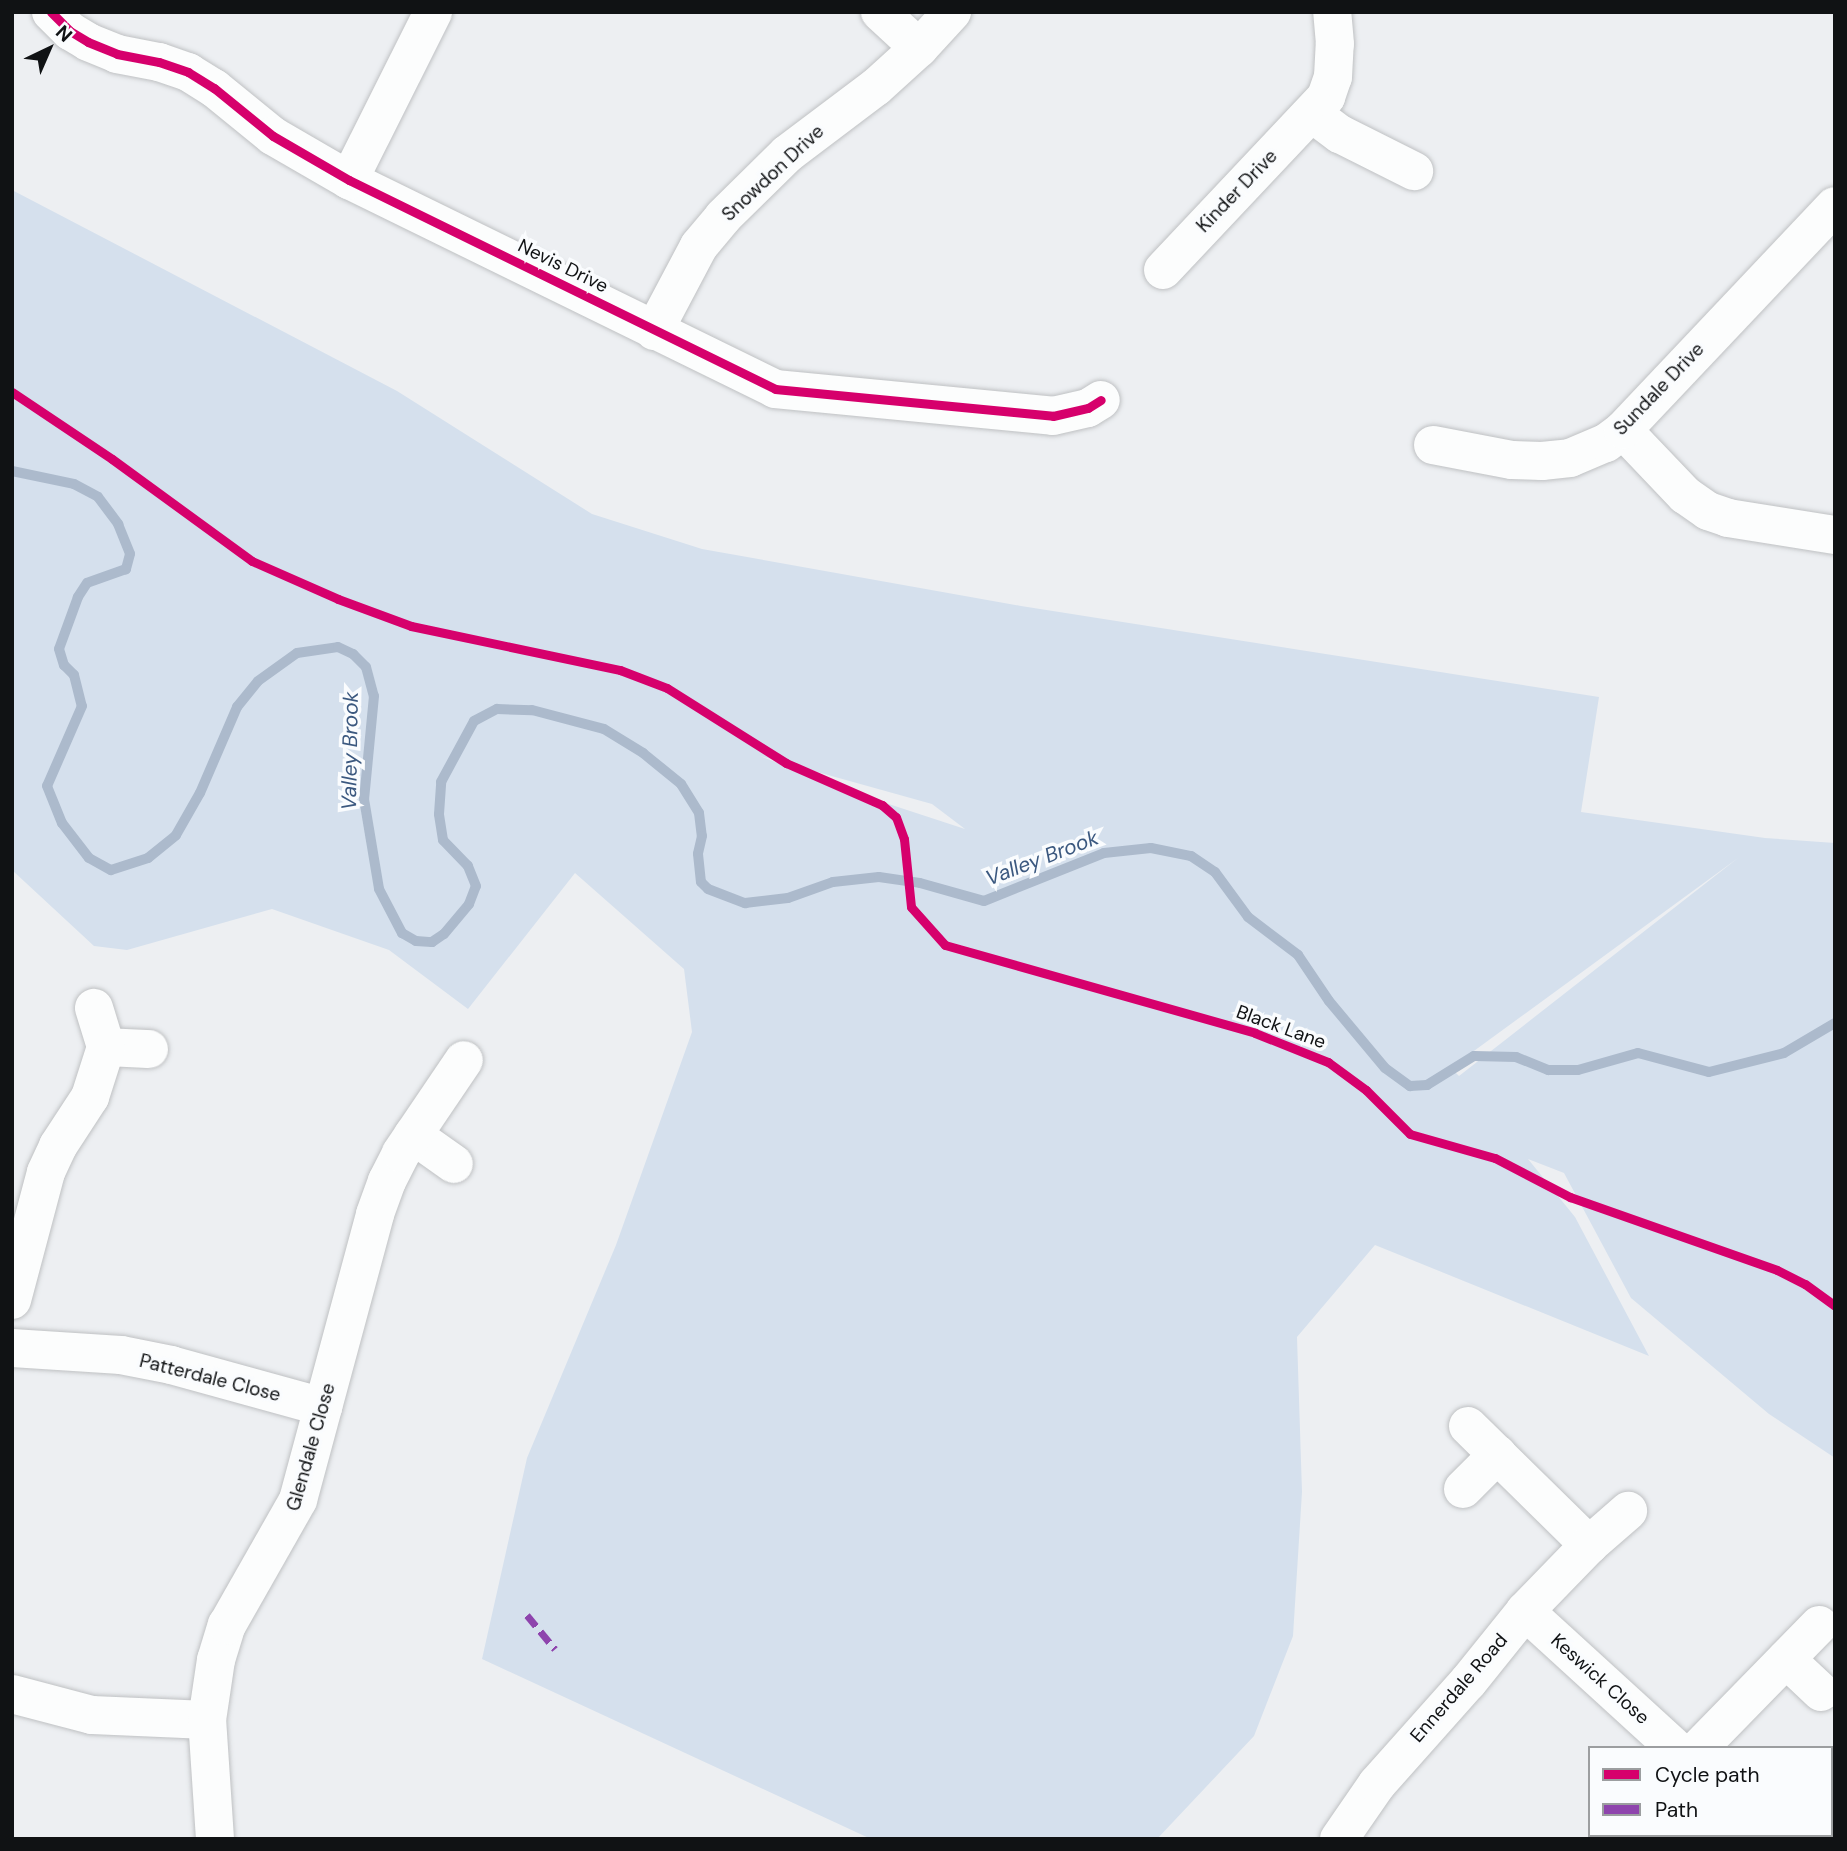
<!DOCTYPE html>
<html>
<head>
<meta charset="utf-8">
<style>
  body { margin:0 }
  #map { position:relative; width:1847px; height:1851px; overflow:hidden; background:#edeff2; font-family:"DM Sans",sans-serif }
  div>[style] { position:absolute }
  .green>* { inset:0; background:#d5e0ed }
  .stream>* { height:10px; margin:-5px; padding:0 5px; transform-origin:5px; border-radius:5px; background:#acbacc }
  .roads { filter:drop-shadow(0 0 2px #bfc1c3) drop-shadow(0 0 2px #bfc1c3) }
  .minor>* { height:38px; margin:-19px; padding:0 19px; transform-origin:19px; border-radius:19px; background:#fcfdfd }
  .quiet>* { height:7px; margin-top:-3.5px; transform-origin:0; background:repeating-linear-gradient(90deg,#8e44ad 0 14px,transparent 0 21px) }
  .cycleway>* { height:9px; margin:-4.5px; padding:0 4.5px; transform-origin:4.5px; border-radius:4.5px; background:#d6006c }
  span { translate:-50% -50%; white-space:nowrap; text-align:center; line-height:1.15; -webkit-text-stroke:7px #fafcfe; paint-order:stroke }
  .street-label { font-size:19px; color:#101214 }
  .water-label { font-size:21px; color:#3b587f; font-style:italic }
  .frame { position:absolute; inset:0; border:14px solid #101214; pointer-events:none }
  .legend { position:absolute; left:1588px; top:1746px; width:245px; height:91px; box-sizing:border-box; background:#fafcfe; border:2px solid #9c9ea0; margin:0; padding:9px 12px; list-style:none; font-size:21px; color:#101214 }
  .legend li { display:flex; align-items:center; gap:14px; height:35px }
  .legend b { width:35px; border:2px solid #9c9ea0 }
  .north { position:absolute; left:14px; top:14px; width:70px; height:70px; -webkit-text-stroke:5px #fafcfe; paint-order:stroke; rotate:44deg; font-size:19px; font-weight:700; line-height:28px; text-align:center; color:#101214 }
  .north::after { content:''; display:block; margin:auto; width:24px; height:32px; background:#101214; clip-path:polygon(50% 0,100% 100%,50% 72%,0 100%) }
</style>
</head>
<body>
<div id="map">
  <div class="green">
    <i style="clip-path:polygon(evenodd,12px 190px,397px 391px,592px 514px,702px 549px,1021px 606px,1599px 697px,1581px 812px,1765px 838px,1835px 843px,1835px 1458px,1769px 1414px,1631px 1298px,1564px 1173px,1528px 1159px,1575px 1217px,1649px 1356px,1375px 1245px,1297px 1337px,1302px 1492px,1293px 1636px,1254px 1736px,1157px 1839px,871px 1839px,482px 1659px,527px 1458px,616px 1245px,692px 1032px,684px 969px,575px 873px,468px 1009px,389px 950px,272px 909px,127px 950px,94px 946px,12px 870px,12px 190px,760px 756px,932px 804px,965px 829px,849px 791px,760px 756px,12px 190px,1738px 858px,1459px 1076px,1451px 1068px,1452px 1067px,1738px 858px)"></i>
  </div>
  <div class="stream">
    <i style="left:12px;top:471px;width:63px;rotate:11.8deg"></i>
    <i style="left:74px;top:484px;width:27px;rotate:28deg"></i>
    <i style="left:98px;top:497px;width:34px;rotate:53deg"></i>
    <i style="left:118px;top:524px;width:32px;rotate:68deg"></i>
    <i style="left:130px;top:554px;width:16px;rotate:105deg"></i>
    <i style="left:126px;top:569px;width:41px;rotate:160.3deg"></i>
    <i style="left:87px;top:583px;width:17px;rotate:123deg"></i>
    <i style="left:78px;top:597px;width:55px;rotate:110.1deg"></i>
    <i style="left:59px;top:649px;width:17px;rotate:73deg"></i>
    <i style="left:64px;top:665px;width:14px;rotate:45deg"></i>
    <i style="left:74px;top:675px;width:32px;rotate:76deg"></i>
    <i style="left:82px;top:706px;width:87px;rotate:113.6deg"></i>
    <i style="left:47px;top:786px;width:40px;rotate:68deg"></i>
    <i style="left:62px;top:823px;width:44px;rotate:52.4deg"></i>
    <i style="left:89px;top:858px;width:25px;rotate:29deg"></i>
    <i style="left:111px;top:870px;width:39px;rotate:-18deg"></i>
    <i style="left:148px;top:858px;width:36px;rotate:-39deg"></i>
    <i style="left:176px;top:835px;width:48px;rotate:-60.3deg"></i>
    <i style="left:200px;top:793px;width:94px;rotate:-66.7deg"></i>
    <i style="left:237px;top:707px;width:33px;rotate:-51deg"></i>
    <i style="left:258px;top:681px;width:48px;rotate:-35.7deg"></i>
    <i style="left:297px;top:653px;width:41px;rotate:-8.3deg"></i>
    <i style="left:338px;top:647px;width:17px;rotate:25deg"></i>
    <i style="left:353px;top:654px;width:18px;rotate:45deg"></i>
    <i style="left:366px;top:667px;width:30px;rotate:75deg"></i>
    <i style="left:374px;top:696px;width:103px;rotate:95.5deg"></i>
    <i style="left:364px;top:799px;width:91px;rotate:80.5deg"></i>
    <i style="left:379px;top:889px;width:50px;rotate:62.4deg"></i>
    <i style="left:402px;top:933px;width:16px;rotate:30deg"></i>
    <i style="left:416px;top:941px;width:16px;rotate:4deg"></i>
    <i style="left:432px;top:942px;width:14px;rotate:-34deg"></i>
    <i style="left:444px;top:934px;width:39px;rotate:-50deg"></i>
    <i style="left:469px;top:904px;width:19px;rotate:-69deg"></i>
    <i style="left:476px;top:886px;width:22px;rotate:-112deg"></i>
    <i style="left:468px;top:866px;width:36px;rotate:-134deg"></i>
    <i style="left:443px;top:840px;width:26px;rotate:-99deg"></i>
    <i style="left:439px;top:814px;width:32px;rotate:-86deg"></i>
    <i style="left:441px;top:782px;width:69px;rotate:-61.6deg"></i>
    <i style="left:474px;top:721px;width:26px;rotate:-28deg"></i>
    <i style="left:497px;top:709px;width:35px;rotate:2deg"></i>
    <i style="left:532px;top:710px;width:74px;rotate:14.8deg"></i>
    <i style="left:604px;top:729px;width:46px;rotate:31.6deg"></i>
    <i style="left:643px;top:753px;width:49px;rotate:39.2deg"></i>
    <i style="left:681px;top:784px;width:34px;rotate:58deg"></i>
    <i style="left:699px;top:813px;width:23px;rotate:83deg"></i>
    <i style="left:702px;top:836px;width:18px;rotate:103deg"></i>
    <i style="left:698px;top:854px;width:28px;rotate:84deg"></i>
    <i style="left:701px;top:882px;width:10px;rotate:45deg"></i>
    <i style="left:708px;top:889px;width:40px;rotate:21deg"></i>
    <i style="left:745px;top:903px;width:43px;rotate:-6.6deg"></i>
    <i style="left:788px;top:898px;width:48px;rotate:-19.6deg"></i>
    <i style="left:833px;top:882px;width:46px;rotate:-6.2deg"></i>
    <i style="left:879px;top:877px;width:41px;rotate:8.3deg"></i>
    <i style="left:920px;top:883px;width:66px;rotate:15.7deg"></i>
    <i style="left:984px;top:901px;width:129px;rotate:-21.8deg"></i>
    <i style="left:1104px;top:853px;width:47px;rotate:-6.1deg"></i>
    <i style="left:1151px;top:848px;width:41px;rotate:11.3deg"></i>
    <i style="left:1191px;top:856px;width:29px;rotate:34deg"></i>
    <i style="left:1215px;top:872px;width:56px;rotate:53.7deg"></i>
    <i style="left:1248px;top:917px;width:63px;rotate:37.2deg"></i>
    <i style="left:1298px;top:955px;width:55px;rotate:56deg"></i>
    <i style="left:1329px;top:1001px;width:87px;rotate:50.1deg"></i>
    <i style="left:1385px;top:1068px;width:31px;rotate:36deg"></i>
    <i style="left:1410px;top:1086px;width:17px;rotate:-3deg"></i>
    <i style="left:1427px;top:1085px;width:55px;rotate:-31.7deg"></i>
    <i style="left:1474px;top:1056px;width:42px;rotate:1.4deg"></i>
    <i style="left:1516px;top:1057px;width:35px;rotate:22deg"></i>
    <i style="left:1548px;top:1070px;width:30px"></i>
    <i style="left:1578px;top:1070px;width:62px;rotate:-15.8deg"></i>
    <i style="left:1638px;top:1053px;width:73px;rotate:15deg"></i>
    <i style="left:1709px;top:1072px;width:77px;rotate:-14.2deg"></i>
    <i style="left:1784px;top:1053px;width:59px;rotate:-30.5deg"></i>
  </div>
  <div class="roads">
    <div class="minor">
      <i style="left:51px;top:12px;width:27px;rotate:45deg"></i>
      <i style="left:70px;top:31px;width:21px;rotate:31deg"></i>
      <i style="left:88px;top:42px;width:31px;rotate:22deg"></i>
      <i style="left:117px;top:54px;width:43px;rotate:10.8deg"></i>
      <i style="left:159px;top:62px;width:31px;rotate:19deg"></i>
      <i style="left:188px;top:72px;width:31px;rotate:32deg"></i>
      <i style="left:214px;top:88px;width:76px;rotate:39.1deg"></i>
      <i style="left:273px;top:136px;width:88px;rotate:30.1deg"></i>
      <i style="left:349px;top:180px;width:475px;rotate:26.1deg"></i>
      <i style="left:775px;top:389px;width:279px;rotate:5.5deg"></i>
      <i style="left:1053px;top:416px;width:36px;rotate:-13deg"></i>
      <i style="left:1088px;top:408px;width:15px;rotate:-32deg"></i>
      <i style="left:880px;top:12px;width:53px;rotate:42.7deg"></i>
      <i style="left:1313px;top:114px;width:34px;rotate:37deg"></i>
      <i style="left:1340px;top:134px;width:83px;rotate:26.6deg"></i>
      <i style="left:349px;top:180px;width:188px;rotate:-63.4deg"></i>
      <i style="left:1163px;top:270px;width:238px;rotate:-46.7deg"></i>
      <i style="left:1326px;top:97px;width:21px;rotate:-71deg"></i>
      <i style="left:1333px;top:77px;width:33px;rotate:-87deg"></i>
      <i style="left:1335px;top:44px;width:32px;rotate:-95deg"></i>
      <i style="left:654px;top:331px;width:96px;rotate:-62.1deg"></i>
      <i style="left:699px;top:246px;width:38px;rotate:-50deg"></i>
      <i style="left:723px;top:217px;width:90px;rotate:-44.5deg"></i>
      <i style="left:787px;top:154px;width:111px;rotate:-37deg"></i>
      <i style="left:876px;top:87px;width:58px;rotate:-42.2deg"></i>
      <i style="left:919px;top:48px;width:49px;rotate:-47.5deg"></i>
      <i style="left:1623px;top:430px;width:90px;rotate:46.4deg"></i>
      <i style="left:1685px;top:495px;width:28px;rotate:35deg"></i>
      <i style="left:1708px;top:511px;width:21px;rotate:19deg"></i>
      <i style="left:1728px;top:518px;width:108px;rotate:9deg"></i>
      <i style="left:1433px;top:445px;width:80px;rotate:10.8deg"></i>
      <i style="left:1512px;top:460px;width:30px;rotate:2deg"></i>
      <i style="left:1542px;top:461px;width:28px;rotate:-6deg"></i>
      <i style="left:1570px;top:458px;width:39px;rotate:-23deg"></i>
      <i style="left:1606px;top:443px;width:21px;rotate:-37deg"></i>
      <i style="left:1623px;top:430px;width:308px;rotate:-46.6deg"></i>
      <i style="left:106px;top:1047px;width:43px;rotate:2.7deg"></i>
      <i style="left:413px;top:1135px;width:50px;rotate:35.3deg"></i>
      <i style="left:12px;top:1300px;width:132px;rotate:-75.1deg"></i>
      <i style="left:46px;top:1172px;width:29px;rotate:-65deg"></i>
      <i style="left:58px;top:1146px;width:59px;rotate:-56.9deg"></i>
      <i style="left:90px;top:1097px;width:52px;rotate:-72.3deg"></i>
      <i style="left:106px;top:1047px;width:41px;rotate:-107.1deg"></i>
      <i style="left:12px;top:1348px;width:109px;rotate:3.7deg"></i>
      <i style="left:121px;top:1355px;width:51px;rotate:11.3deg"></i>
      <i style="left:171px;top:1365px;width:158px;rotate:15.4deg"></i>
      <i style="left:1468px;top:1426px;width:170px;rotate:44.5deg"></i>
      <i style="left:1463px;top:1489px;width:49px;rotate:-45deg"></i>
      <i style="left:1525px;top:1611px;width:203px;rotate:42.4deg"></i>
      <i style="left:1786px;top:1659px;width:48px;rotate:43.3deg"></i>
      <i style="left:12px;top:1694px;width:83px;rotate:14.7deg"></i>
      <i style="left:92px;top:1715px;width:115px;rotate:2.5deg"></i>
      <i style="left:1699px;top:1748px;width:172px;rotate:-45.7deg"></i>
      <i style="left:215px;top:1839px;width:119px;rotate:-93.8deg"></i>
      <i style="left:207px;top:1720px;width:61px;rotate:-81.5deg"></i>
      <i style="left:216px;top:1660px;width:37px;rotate:-73deg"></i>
      <i style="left:227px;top:1625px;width:144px;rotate:-60.4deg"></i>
      <i style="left:298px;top:1500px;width:296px;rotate:-74.9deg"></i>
      <i style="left:375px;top:1214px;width:35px;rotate:-70deg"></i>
      <i style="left:387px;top:1181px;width:31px;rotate:-63deg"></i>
      <i style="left:401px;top:1153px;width:112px;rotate:-55.9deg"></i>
      <i style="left:1339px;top:1839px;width:67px;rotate:-55.4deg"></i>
      <i style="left:1377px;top:1784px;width:137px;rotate:-48.3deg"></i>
      <i style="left:1468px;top:1682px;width:91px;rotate:-51.2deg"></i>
      <i style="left:1525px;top:1611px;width:92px;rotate:-45.9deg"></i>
      <i style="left:1589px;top:1545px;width:52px;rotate:-41.1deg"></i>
    </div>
  </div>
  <div class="quiet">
    <i style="left:527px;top:1615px;width:44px;rotate:50.5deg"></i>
  </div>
  <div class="cycleway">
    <i style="left:51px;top:12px;width:27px;rotate:45deg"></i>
    <i style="left:70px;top:31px;width:21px;rotate:31deg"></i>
    <i style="left:88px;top:42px;width:31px;rotate:22deg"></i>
    <i style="left:117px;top:54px;width:43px;rotate:10.8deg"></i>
    <i style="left:159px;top:62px;width:31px;rotate:19deg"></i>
    <i style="left:188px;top:72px;width:31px;rotate:32deg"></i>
    <i style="left:214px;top:88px;width:76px;rotate:39.1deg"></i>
    <i style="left:273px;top:136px;width:88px;rotate:30.1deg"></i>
    <i style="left:349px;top:180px;width:475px;rotate:26.1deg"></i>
    <i style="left:775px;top:389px;width:279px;rotate:5.5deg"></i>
    <i style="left:1053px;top:416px;width:36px;rotate:-13deg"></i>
    <i style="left:1088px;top:408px;width:15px;rotate:-32deg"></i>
    <i style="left:12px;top:392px;width:120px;rotate:33.8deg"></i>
    <i style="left:112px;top:459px;width:173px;rotate:36.1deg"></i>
    <i style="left:252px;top:561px;width:94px;rotate:23.8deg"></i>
    <i style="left:338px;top:599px;width:78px;rotate:20.3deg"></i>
    <i style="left:411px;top:626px;width:214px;rotate:11.9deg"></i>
    <i style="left:620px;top:670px;width:50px;rotate:21deg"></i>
    <i style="left:667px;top:688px;width:141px;rotate:32.2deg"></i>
    <i style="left:786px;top:763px;width:105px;rotate:23.6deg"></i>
    <i style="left:882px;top:805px;width:18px;rotate:41deg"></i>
    <i style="left:896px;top:817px;width:23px;rotate:70deg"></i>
    <i style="left:904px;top:839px;width:68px;rotate:84.1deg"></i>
    <i style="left:911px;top:907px;width:51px;rotate:48.2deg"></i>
    <i style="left:945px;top:945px;width:322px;rotate:15.8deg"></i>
    <i style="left:1255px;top:1033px;width:79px;rotate:21.7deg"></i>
    <i style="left:1328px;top:1062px;width:47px;rotate:36.4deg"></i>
    <i style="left:1366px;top:1090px;width:62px;rotate:45deg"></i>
    <i style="left:1410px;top:1134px;width:88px;rotate:15.8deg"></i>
    <i style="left:1495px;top:1158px;width:85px;rotate:27.5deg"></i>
    <i style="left:1570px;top:1197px;width:219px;rotate:19.4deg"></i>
    <i style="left:1777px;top:1270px;width:31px;rotate:27deg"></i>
    <i style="left:1805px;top:1284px;width:37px;rotate:36deg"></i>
  </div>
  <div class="street-label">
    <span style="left:773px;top:173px;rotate:-43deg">Snowdon Drive</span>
    <span style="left:1237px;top:191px;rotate:-46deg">Kinder Drive</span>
    <span style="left:563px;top:266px;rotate:26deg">Nevis Drive</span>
    <span style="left:1659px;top:389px;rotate:-46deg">Sundale Drive</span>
    <span style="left:1281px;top:1027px;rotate:20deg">Black Lane</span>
    <span style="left:210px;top:1378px;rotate:14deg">Patterdale Close</span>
    <span style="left:311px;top:1447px;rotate:-74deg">Glendale Close</span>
    <span style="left:1600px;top:1679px;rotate:42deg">Keswick Close</span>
    <span style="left:1459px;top:1688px;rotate:-49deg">Ennerdale Road</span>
  </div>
  <div class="water-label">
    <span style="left:350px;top:751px;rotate:-89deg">Valley Brook</span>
    <span style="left:1042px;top:858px;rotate:-21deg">Valley Brook</span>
  </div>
  <div class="frame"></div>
  <ul class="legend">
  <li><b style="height:9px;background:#d6006c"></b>Cycle path</li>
  <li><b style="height:9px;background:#8e44ad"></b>Path</li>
  </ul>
  <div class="north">N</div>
</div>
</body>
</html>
